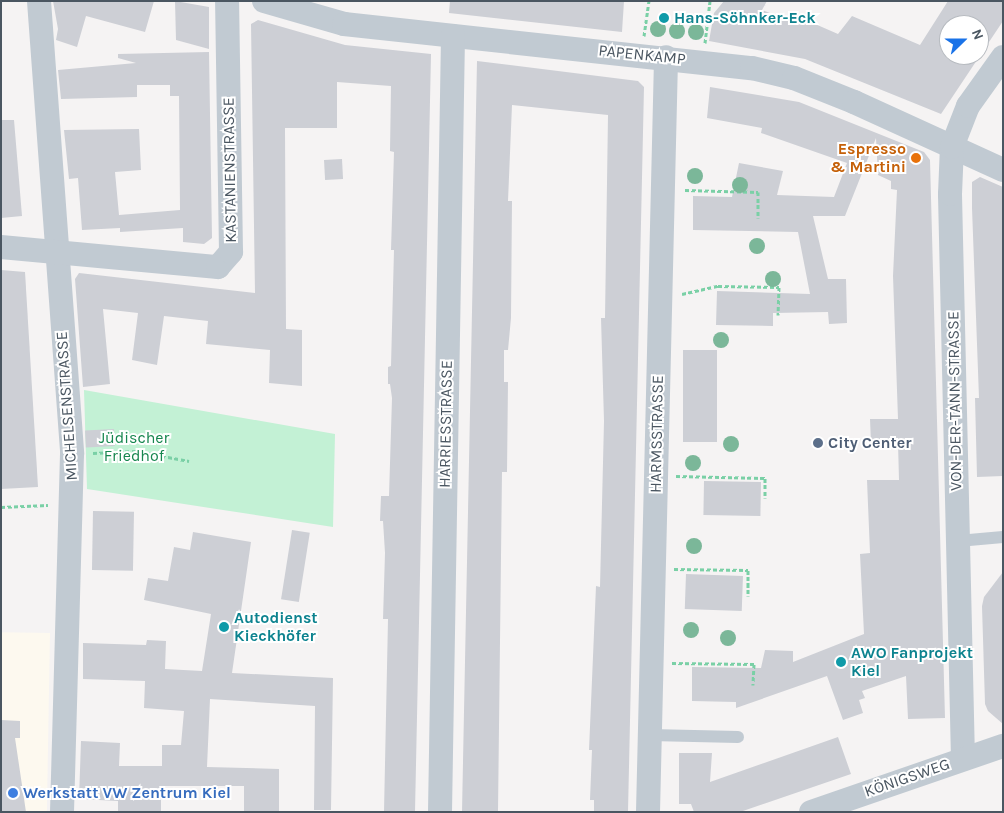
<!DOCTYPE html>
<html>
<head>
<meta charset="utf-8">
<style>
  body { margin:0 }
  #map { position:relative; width:1004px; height:813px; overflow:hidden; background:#f5f3f3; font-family:Karla,sans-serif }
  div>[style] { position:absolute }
  .commercial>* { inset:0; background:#fdf9ef; transform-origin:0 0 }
  .green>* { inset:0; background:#c3f1d5 }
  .building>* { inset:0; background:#cdcfd5; transform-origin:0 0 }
  .path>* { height:3px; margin-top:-1.5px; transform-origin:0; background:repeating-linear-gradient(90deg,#7ad0a6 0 4px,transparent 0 6.5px) }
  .service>* { height:12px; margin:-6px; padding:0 6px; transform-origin:6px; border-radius:6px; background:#c1cad2 }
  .minor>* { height:24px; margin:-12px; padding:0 12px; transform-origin:12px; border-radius:12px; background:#c1cad2 }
  .trees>* { width:16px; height:16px; margin:-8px; border-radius:50%; background:#7bb799 }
  .dots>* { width:14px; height:14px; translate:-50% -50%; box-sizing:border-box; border:2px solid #fff; border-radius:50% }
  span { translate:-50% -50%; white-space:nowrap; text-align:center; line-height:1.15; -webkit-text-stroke:4px #fff; paint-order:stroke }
  .culture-label { font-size:16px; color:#0d838f; font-weight:700 }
  .left { translate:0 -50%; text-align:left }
  .street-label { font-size:16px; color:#4a5661 }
  .food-label { font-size:16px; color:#c56008; font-weight:700 }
  .right { translate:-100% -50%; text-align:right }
  .park-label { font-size:16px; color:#17864f }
  .service-label { font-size:16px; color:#4e5e75; font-weight:700 }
  .shop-label { font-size:16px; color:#366cbe; font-weight:700 }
  .frame { position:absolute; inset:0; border:2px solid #4a5661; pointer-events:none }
  .north { position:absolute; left:939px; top:15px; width:50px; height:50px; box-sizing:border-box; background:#fff; border:1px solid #b7bbc0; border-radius:50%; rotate:68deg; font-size:14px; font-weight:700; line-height:20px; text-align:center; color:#4a5661 }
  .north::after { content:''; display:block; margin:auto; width:18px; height:22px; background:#1a73e8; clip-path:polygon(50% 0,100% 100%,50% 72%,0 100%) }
</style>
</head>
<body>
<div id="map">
  <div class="commercial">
    <i style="left:50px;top:633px;width:179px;height:49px;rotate:91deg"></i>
  </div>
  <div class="green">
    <i style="clip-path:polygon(84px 390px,335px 434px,333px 527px,87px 489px)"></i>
  </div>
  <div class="building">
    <i style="clip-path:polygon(53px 1px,154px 1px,145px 32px,86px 16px,77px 47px,56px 40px,58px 29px)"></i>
    <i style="clip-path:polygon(175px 1px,209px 7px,209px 49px,176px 40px)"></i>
    <i style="clip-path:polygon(450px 1px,624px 1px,622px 32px,449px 13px)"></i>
    <i style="clip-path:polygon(evenodd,724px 1px,767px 1px,762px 10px,796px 23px,799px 17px,838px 34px,852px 16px,920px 45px,948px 1px,1003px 1px,1003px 21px,941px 114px,805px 59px,709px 41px,714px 13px,724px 1px,949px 25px,979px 25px,979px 55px,949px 55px,949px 25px)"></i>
    <i style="clip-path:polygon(258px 20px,345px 45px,431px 54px,415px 812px,384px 812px,388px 619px,383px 619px,385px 553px,383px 521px,380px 521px,381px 496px,389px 496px,392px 398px,390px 384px,388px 384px,388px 367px,391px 366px,394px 250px,391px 250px,394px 152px,390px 151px,391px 86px,337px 82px,337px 128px,285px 128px,286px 329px,302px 330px,302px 386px,269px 383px,270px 350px,206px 344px,208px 321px,164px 316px,157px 365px,132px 360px,138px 313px,103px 309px,110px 384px,83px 387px,75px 279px,79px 273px,255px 293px,251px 24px)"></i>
    <i style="clip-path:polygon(209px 52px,212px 238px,204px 244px,183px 242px,183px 228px,120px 232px,120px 228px,82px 230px,78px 178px,69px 179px,64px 130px,139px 129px,141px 170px,115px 172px,119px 215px,180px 210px,179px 96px,170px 96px,170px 85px,137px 85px,137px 97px,61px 99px,58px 70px,136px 63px,118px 58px,118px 54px)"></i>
    <i style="clip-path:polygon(477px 61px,638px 81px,644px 87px,628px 812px,594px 812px,594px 800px,590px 800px,592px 750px,589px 750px,596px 586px,600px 587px,604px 421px,601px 318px,605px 318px,608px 115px,512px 105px,508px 201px,512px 201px,511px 318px,508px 350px,504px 350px,504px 382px,508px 382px,507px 472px,502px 472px,498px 812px,462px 812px)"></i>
    <i style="clip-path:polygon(710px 87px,799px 102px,924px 152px,930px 160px,945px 718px,908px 719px,906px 676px,862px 691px,865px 698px,859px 700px,863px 713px,843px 720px,827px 676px,736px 708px,736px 702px,692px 701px,692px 667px,761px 668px,765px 650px,793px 651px,793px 662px,864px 634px,860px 554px,870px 553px,867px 480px,899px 480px,898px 443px,871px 443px,870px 419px,898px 419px,893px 276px,897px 190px,891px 189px,891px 181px,878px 175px,876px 138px,845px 216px,813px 216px,828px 279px,846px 279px,847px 323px,829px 324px,828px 312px,773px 313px,773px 326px,716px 325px,717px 291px,810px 294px,798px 232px,693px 230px,693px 196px,732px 197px,739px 163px,783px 171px,777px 195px,834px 197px,847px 163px,761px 133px,762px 128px,707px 118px)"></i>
    <i style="clip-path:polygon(1px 120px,14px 120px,22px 216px,1px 218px)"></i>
    <i style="left:342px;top:159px;width:20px;height:18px;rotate:87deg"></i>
    <i style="clip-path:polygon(980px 177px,1003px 187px,1003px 476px,977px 477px,975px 398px,979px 398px,972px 208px,972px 182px)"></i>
    <i style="clip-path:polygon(1px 270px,25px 272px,38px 487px,1px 489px)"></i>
    <i style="left:683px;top:350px;width:34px;height:92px"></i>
    <i style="left:114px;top:429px;width:17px;height:29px;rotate:87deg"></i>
    <i style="left:704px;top:481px;width:57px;height:34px;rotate:1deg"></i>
    <i style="left:93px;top:511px;width:41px;height:59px;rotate:1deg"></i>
    <i style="left:292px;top:530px;width:18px;height:70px;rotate:9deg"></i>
    <i style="clip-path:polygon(193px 532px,251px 542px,232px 673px,333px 678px,331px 810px,314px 810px,315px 706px,210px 699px,207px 767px,279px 769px,279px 812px,244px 812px,244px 786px,161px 786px,161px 812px,118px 812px,118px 801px,79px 799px,81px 741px,120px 743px,119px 766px,162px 766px,162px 745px,181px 745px,184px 711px,144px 708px,145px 681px,83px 679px,83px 643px,146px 645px,147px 640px,166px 641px,165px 669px,202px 671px,211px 614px,144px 600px,148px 578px,168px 581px,174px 547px,190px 550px)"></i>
    <i style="clip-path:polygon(1003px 572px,1003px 724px,988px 711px,985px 704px,982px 606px,984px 597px)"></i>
    <i style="left:686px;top:574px;width:57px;height:35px;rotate:2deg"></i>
    <i style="clip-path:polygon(1px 720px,20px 721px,20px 738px,15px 738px,26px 812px,1px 812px)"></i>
    <i style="clip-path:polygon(838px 737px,851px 774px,740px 812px,694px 812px,691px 804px,679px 804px,679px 753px,712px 753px,710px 782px)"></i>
  </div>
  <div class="path">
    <i style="left:644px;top:36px;width:35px;rotate:-82deg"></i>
    <i style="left:705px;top:43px;width:42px;rotate:-83.2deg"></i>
    <i style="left:685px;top:190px;width:73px;rotate:1.6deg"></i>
    <i style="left:758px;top:192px;width:26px;rotate:90deg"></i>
    <i style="left:682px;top:294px;width:37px;rotate:-13deg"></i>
    <i style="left:718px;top:286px;width:61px;rotate:0.9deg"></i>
    <i style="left:779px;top:287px;width:28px;rotate:92deg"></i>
    <i style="left:93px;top:453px;width:43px;rotate:-2.7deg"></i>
    <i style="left:136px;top:451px;width:54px;rotate:10.7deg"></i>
    <i style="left:676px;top:476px;width:89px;rotate:1.3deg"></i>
    <i style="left:765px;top:478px;width:20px;rotate:90deg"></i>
    <i style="left:1px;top:507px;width:47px;rotate:-2.4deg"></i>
    <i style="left:674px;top:569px;width:74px;rotate:0.8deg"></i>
    <i style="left:748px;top:570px;width:26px;rotate:90deg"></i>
    <i style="left:672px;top:663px;width:82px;rotate:0.7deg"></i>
    <i style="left:754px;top:664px;width:21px;rotate:93deg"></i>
  </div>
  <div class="service">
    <i style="left:958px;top:541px;width:45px;rotate:-5.1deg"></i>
    <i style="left:650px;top:735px;width:88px;rotate:1.3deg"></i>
  </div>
  <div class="minor">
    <i style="left:39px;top:1px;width:454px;rotate:85.8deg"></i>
    <i style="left:72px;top:454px;width:358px;rotate:91.6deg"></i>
    <i style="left:264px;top:1px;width:83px;rotate:16deg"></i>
    <i style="left:344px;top:24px;width:410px;rotate:6.2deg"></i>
    <i style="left:752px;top:68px;width:43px;rotate:13.4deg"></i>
    <i style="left:794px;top:78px;width:65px;rotate:21.8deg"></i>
    <i style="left:854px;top:102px;width:164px;rotate:24.5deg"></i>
    <i style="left:1px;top:247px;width:218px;rotate:5.3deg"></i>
    <i style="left:218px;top:267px;width:20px;rotate:-49deg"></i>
    <i style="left:231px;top:252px;width:251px;rotate:-90.9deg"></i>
    <i style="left:963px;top:759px;width:565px;rotate:-91.32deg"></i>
    <i style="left:950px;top:194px;width:47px;rotate:-87.6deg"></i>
    <i style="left:952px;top:147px;width:44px;rotate:-68.7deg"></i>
    <i style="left:968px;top:106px;width:60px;rotate:-54.5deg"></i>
    <i style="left:440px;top:812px;width:776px;rotate:-89.04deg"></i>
    <i style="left:648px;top:812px;width:755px;rotate:-88.63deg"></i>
    <i style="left:811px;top:812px;width:203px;rotate:-19deg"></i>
  </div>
  <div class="trees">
    <i style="left:658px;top:29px"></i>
    <i style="left:677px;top:31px"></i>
    <i style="left:696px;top:32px"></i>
    <i style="left:695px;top:176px"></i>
    <i style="left:740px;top:185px"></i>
    <i style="left:757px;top:246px"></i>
    <i style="left:773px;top:279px"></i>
    <i style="left:721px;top:340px"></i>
    <i style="left:731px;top:444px"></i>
    <i style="left:693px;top:463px"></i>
    <i style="left:694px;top:546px"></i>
    <i style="left:691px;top:630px"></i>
    <i style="left:728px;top:638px"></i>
  </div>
  <div class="dots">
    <i style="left:664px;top:18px;background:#0f9aa8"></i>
    <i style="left:916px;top:158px;background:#e8710a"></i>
    <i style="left:818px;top:443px;background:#5c6f8a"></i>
    <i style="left:224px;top:627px;background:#0f9aa8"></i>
    <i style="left:841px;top:662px;background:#0f9aa8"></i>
    <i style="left:13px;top:793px;background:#3f7fe0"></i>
  </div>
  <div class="culture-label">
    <span class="left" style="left:674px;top:18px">Hans-Söhnker-Eck</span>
    <span class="left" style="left:234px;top:627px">Autodienst<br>Kieckhöfer</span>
    <span class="left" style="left:851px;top:662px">AWO Fanprojekt<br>Kiel</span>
  </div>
  <div class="street-label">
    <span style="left:642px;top:55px;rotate:6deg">PAPENKAMP</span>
    <span style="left:230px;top:170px;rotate:-91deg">KASTANIENSTRASSE</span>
    <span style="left:955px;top:401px;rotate:-91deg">VON-DER-TANN-STRASSE</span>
    <span style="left:67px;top:406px;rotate:-94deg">MICHELSENSTRASSE</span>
    <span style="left:446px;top:424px;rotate:-89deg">HARRIESSTRASSE</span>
    <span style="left:657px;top:434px;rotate:-89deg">HARMSSTRASSE</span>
    <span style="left:907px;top:778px;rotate:-19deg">KÖNIGSWEG</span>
  </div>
  <div class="food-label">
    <span class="right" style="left:906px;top:158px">Espresso<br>&amp; Martini</span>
  </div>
  <div class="park-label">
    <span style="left:134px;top:447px">Jüdischer<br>Friedhof</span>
  </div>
  <div class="service-label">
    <span class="left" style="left:828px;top:443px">City Center</span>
  </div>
  <div class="shop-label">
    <span class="left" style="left:23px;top:793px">Werkstatt VW Zentrum Kiel</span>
  </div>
  <div class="frame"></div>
  <div class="north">N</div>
</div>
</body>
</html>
